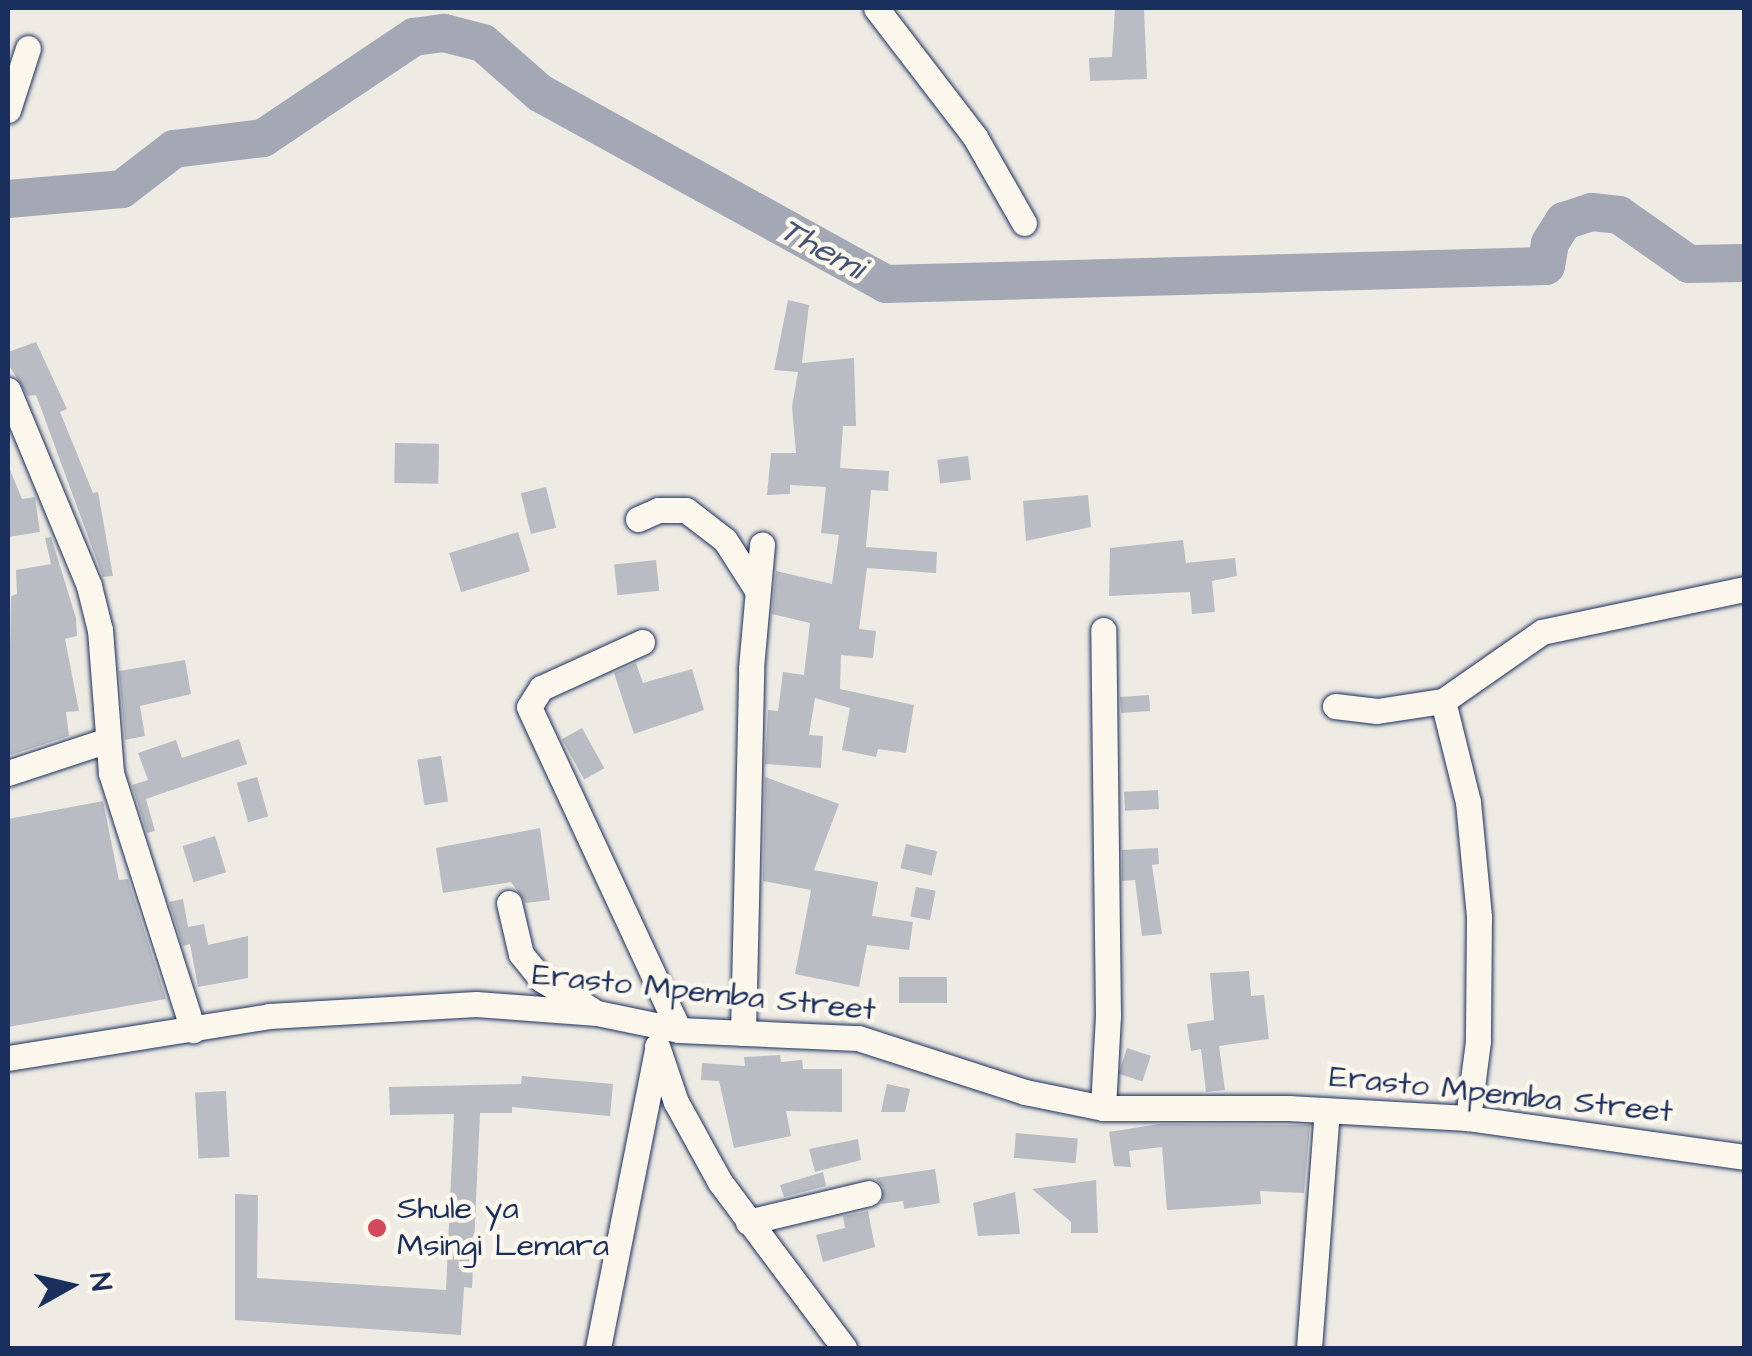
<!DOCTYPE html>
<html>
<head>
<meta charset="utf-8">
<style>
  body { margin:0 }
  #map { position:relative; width:1752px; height:1356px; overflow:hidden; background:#eeebe4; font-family:"Architects Daughter",sans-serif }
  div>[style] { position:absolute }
  .river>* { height:38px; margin:-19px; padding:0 19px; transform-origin:19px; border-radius:19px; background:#a3a8b4 }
  .building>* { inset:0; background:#b9bcc3; transform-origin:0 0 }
  .roads { filter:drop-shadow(0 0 2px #1b2f5e) drop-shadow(0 0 2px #1b2f5e) }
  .minor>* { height:25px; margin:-12.5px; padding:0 12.5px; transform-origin:12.5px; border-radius:12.5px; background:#fbf7ec }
  .dots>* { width:28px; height:28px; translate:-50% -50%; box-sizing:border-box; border:5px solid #fbf7ec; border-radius:50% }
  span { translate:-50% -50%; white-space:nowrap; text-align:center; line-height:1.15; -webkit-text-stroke:9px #fbf7ec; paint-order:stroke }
  .street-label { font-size:32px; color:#1b2f5e }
  .poi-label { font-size:32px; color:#1b2f5e }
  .left { translate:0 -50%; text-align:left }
  .water-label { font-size:35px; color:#445378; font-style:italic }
  .frame { position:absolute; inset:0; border:10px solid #1b2f5e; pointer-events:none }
  .north { position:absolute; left:20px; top:1236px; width:100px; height:100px; -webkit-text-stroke:8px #fbf7ec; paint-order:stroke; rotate:82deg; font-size:28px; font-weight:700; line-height:40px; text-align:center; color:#1b2f5e }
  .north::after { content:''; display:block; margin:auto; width:35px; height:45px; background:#1b2f5e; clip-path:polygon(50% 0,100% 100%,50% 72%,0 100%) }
</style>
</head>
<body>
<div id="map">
  <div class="river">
    <i style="left:8px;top:199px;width:114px;rotate:-5deg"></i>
    <i style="left:122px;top:189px;width:66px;rotate:-37.6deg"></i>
    <i style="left:174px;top:149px;width:90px;rotate:-7deg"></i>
    <i style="left:263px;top:138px;width:182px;rotate:-33.8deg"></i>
    <i style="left:414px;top:37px;width:30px;rotate:-8deg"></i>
    <i style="left:444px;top:33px;width:40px;rotate:14.4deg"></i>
    <i style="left:483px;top:43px;width:76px;rotate:41.3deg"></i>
    <i style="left:540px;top:93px;width:395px;rotate:28.9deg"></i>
    <i style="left:886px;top:284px;width:660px;rotate:-1.56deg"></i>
    <i style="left:1546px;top:266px;width:23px;rotate:-80deg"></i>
    <i style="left:1550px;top:243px;width:26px;rotate:-58deg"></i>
    <i style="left:1564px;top:221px;width:29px;rotate:-18deg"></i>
    <i style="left:1592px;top:212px;width:27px;rotate:6deg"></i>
    <i style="left:1619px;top:215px;width:85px;rotate:35deg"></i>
    <i style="left:1689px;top:264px;width:55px;rotate:-1deg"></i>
  </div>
  <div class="building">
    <i style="clip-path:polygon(1115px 8px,1144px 8px,1147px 79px,1090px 81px,1089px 58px,1112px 57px)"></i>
    <i style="clip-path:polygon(788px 300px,809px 305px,802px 363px,854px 358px,856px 426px,843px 426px,840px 468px,889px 471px,888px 491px,871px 490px,866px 547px,937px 552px,936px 573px,867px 568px,859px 629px,876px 631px,873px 658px,841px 655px,840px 689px,914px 705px,906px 753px,878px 749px,876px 757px,842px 750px,850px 708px,815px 698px,809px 735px,823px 736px,821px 768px,765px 764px,768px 710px,778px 711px,783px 672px,804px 675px,810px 623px,772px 614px,776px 571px,832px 584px,839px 535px,821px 533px,826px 487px,790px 485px,790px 494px,767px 495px,771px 453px,796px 453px,792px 407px,798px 372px,774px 370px)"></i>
    <i style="clip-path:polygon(36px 342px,67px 409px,60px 412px,93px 493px,98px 492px,113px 576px,103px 577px,36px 395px,28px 396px,8px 364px,8px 352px)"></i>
    <i style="left:395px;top:443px;width:44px;height:40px;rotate:1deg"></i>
    <i style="left:968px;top:456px;width:24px;height:31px;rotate:83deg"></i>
    <i style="clip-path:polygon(8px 465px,22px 499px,35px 497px,40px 532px,8px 537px)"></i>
    <i style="left:546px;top:487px;width:42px;height:26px;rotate:76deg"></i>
    <i style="clip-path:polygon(1088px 495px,1091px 527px,1026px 541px,1023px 501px)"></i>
    <i style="left:518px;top:532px;width:41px;height:72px;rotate:73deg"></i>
    <i style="clip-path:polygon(51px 537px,76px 618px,77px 636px,65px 639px,79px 711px,66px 712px,69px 736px,8px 756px,11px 596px,17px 594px,16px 570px,51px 564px,45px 538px)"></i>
    <i style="clip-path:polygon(1183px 540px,1186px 563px,1235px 558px,1237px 576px,1212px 581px,1215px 612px,1192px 614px,1190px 592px,1109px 596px,1110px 548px)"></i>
    <i style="left:656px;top:560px;width:31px;height:42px;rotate:84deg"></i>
    <i style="clip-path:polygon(185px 660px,191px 694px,140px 706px,145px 736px,125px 740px,119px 671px)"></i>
    <i style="clip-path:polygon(636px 663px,643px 683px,692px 669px,704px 710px,634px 734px,614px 673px)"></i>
    <i style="left:1149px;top:695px;width:16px;height:29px;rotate:86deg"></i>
    <i style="left:582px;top:728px;width:46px;height:23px;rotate:61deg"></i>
    <i style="clip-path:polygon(239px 739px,247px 764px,146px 799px,155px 831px,147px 833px,132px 785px,148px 780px,138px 753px,176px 740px,182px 758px)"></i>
    <i style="left:441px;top:756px;width:46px;height:24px;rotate:81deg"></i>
    <i style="left:257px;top:777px;width:41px;height:21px;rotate:74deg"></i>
    <i style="clip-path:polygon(765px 777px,839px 804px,814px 870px,878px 882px,872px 916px,913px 922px,909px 950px,867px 945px,859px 987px,795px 974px,811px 890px,763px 881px)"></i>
    <i style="left:1158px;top:790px;width:19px;height:34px;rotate:87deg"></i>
    <i style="clip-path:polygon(103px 801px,119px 880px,128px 879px,166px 999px,8px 1027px,8px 819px)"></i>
    <i style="clip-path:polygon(540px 828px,550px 900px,526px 903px,511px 882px,443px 893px,436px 848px)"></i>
    <i style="left:215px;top:836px;width:38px;height:34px;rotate:73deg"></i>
    <i style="left:906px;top:844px;width:32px;height:25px;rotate:13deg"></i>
    <i style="clip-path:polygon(1158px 848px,1159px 864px,1152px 865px,1162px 934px,1142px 936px,1135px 880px,1122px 881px,1122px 850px)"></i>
    <i style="left:916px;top:887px;width:20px;height:30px;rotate:11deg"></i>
    <i style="clip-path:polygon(183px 899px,188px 927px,204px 924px,208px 945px,248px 936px,248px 978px,198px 987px,190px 944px,183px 946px,169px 902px)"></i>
    <i style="clip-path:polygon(1249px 971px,1251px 996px,1264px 995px,1269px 1039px,1219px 1046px,1225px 1090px,1206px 1092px,1201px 1049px,1191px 1051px,1187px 1024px,1214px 1020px,1210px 973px)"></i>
    <i style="left:899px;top:977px;width:48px;height:26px"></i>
    <i style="left:1127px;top:1048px;width:25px;height:27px;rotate:18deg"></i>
    <i style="clip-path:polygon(780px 1055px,781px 1062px,802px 1060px,803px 1069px,842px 1069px,842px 1112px,786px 1111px,791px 1136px,734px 1148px,719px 1081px,701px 1080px,702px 1063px,745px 1066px,744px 1057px)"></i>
    <i style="clip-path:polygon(522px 1076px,613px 1084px,610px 1116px,512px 1107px,512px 1113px,480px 1113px,472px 1288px,464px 1287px,461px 1335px,235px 1320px,235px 1194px,258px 1195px,257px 1278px,446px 1290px,454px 1114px,390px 1115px,389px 1087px,521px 1084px)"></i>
    <i style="clip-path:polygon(887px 1084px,910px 1089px,905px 1112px,881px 1112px)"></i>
    <i style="left:226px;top:1091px;width:66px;height:31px;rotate:87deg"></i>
    <i style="clip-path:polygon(1159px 1124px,1310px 1125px,1304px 1193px,1260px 1191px,1261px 1204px,1167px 1210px,1162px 1147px,1129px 1151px,1131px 1167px,1114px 1166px,1109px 1132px)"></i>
    <i style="left:1016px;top:1133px;width:62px;height:25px;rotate:5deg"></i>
    <i style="clip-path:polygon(858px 1139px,861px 1160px,815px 1172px,809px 1149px)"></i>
    <i style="clip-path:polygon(935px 1169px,940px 1203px,904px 1209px,903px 1201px,881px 1204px,884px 1188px,875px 1178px)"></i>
    <i style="clip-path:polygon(823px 1172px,826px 1186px,784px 1197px,780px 1185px)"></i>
    <i style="clip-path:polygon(1096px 1180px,1098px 1233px,1071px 1233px,1071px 1222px,1032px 1189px)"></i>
    <i style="clip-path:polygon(1015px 1192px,1020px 1234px,978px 1236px,973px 1203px)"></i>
    <i style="clip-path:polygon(868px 1211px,875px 1247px,823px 1262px,816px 1235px,845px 1228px,843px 1216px)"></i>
  </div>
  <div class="roads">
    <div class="minor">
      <i style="left:876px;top:8px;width:163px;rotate:52.5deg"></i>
      <i style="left:975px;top:137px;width:99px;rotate:60.3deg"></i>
      <i style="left:8px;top:110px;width:65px;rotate:-72.1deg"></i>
      <i style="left:8px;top:390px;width:212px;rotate:67.5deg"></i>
      <i style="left:89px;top:586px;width:45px;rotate:76deg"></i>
      <i style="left:100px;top:630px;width:143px;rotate:85.6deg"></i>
      <i style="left:111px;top:773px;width:270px;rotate:72.3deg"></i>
      <i style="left:638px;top:519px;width:22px;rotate:-24deg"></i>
      <i style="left:658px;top:510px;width:28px"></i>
      <i style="left:686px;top:510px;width:49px;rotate:37.6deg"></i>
      <i style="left:725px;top:540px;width:59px;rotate:57.4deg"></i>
      <i style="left:642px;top:642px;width:111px;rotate:155.5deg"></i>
      <i style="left:541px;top:688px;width:22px;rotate:122deg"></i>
      <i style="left:529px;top:707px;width:356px;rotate:65.1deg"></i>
      <i style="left:1443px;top:701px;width:104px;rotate:76.1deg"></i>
      <i style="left:1468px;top:802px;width:116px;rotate:84.5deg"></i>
      <i style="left:1479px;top:917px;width:124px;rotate:90.5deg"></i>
      <i style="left:1478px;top:1041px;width:78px;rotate:97.4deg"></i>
      <i style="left:1335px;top:706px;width:42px;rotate:6.8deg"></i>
      <i style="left:1377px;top:711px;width:67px;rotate:-8.6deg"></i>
      <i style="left:1443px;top:701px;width:121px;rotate:-34.9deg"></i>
      <i style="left:1542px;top:632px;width:207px;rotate:-12deg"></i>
      <i style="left:8px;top:773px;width:102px;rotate:-18.3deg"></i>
      <i style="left:509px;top:903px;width:52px;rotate:76.8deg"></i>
      <i style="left:521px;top:954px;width:32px;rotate:51deg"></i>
      <i style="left:541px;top:979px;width:60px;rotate:31.3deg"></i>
      <i style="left:743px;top:1033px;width:365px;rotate:-88.7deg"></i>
      <i style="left:751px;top:668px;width:124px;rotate:-84.9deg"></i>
      <i style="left:657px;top:1046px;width:59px;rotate:71.3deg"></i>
      <i style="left:676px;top:1102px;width:91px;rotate:61.2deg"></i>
      <i style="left:720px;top:1182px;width:207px;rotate:53.2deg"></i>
      <i style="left:8px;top:1058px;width:264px;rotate:-9.1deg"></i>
      <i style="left:269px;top:1016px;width:207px;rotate:-3.3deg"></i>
      <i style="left:476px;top:1004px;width:121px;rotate:4.3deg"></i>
      <i style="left:597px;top:1013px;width:84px;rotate:11.7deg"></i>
      <i style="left:679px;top:1030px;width:179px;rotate:2.6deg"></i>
      <i style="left:858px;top:1038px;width:176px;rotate:17.9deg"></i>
      <i style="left:1025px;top:1092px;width:80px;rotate:11.6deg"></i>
      <i style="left:1103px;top:1108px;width:185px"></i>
      <i style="left:1288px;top:1108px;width:180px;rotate:3.2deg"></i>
      <i style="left:1468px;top:1118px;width:279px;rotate:8deg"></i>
      <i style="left:1103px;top:1108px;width:92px;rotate:-86.9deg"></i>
      <i style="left:1108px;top:1016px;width:386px;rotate:-90.7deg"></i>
      <i style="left:748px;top:1222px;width:124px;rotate:-13.5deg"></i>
      <i style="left:598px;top:1348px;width:305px;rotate:-78.8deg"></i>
      <i style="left:1309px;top:1348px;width:238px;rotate:-85.7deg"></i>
    </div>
  </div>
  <div class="dots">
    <i style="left:377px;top:1228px;background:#d1495b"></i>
  </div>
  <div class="street-label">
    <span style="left:704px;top:993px;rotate:6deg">Erasto Mpemba Street</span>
    <span style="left:1501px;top:1095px;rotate:6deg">Erasto Mpemba Street</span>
  </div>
  <div class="poi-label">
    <span class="left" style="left:397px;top:1228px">Shule ya<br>Msingi Lemara</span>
  </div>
  <div class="water-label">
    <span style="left:822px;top:249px;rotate:29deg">Themi</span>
  </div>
  <div class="frame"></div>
  <div class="north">N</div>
</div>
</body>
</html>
